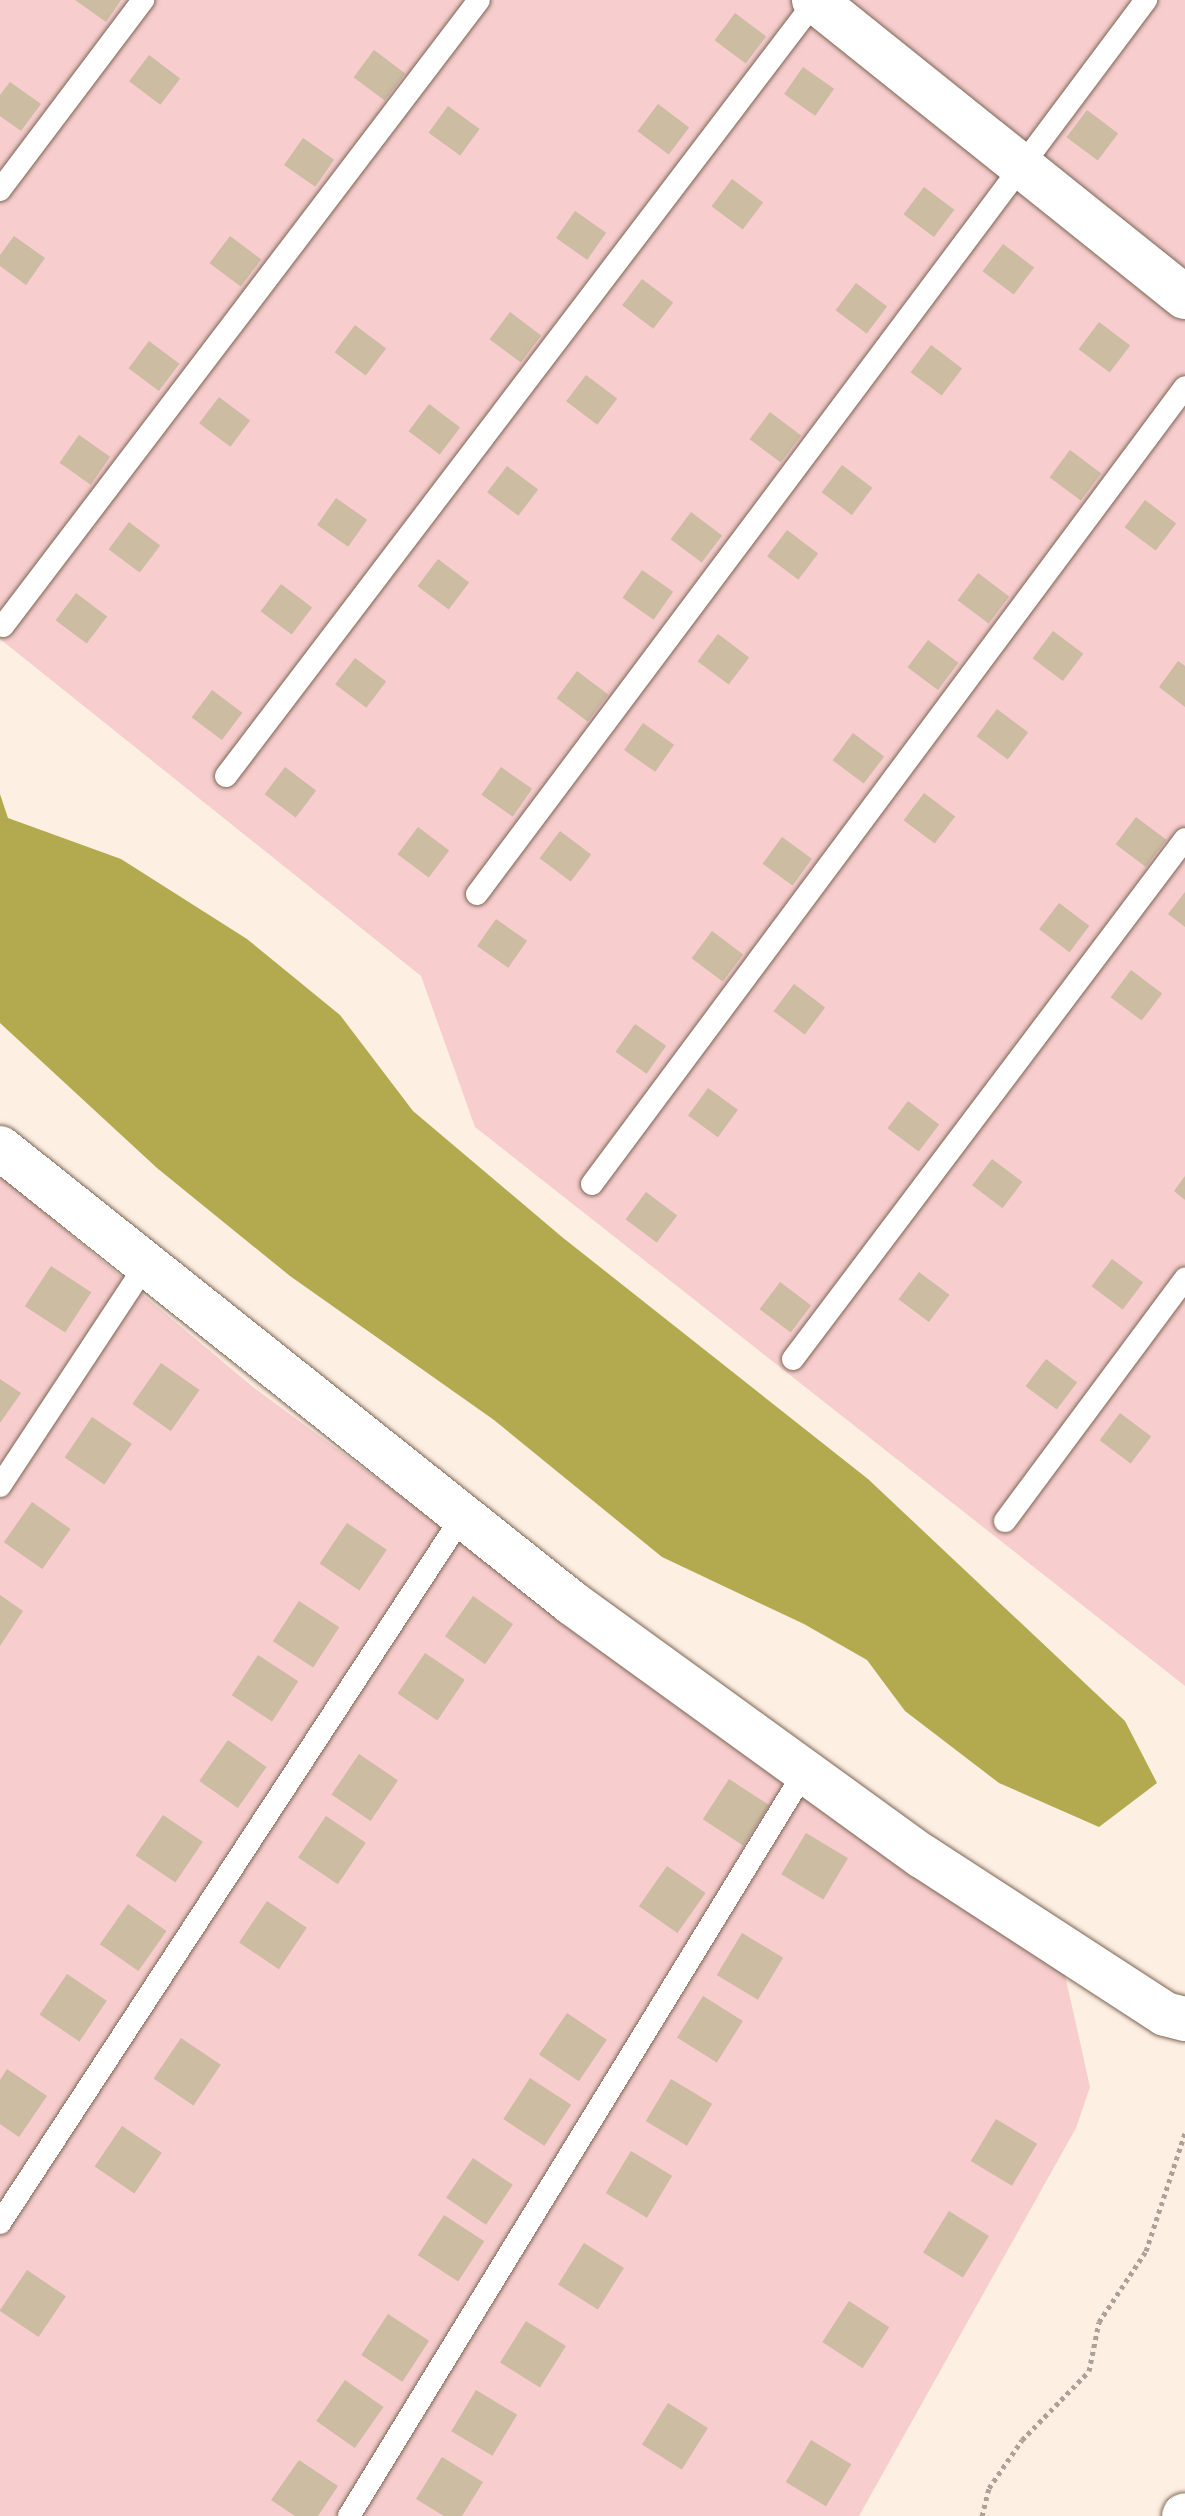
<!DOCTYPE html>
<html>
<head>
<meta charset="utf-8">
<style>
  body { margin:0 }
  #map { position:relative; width:1185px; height:2516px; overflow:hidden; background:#feefe3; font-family:"PT Serif",serif }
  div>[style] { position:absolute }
  .green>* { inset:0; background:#f7cdce }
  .water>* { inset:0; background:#b3aa4f }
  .building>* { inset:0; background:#cbbca2; transform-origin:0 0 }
  .path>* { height:5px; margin-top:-2.5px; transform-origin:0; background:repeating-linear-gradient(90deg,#ada096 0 4px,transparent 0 8px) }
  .roads { filter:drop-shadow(0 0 2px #7b6553) drop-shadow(0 0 2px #7b6553) }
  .service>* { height:22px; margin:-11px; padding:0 11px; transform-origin:11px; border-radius:11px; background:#fff }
  .minor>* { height:44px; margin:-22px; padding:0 22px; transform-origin:22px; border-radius:22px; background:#fff }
  .trunk>* { height:44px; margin:-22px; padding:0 22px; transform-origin:22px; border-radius:22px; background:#fff }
  span { translate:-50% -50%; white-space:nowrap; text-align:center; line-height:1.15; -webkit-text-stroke:6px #feefe3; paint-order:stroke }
</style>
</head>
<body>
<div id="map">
  <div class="green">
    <i style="clip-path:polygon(0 0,1185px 0,1185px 1686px,475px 1127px,421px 976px,0 639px)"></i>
    <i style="clip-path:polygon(0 1175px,253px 1387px,664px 1690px,1065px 1975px,1090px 2087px,1076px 2128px,859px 2516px,0 2516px)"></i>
  </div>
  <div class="water">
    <i style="clip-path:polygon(0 794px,8px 818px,121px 859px,247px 939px,340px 1015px,413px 1111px,562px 1237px,868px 1479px,1125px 1721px,1157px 1783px,1099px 1827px,999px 1783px,905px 1711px,867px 1660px,804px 1624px,662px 1557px,494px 1420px,290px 1276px,157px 1168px,0 1023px)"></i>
  </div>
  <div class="building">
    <i style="clip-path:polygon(75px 0,121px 0,106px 22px)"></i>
    <i style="left:735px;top:13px;width:39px;height:34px;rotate:37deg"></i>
    <i style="left:374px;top:50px;width:39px;height:34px;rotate:37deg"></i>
    <i style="left:149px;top:55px;width:39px;height:33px;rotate:37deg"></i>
    <i style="left:803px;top:67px;width:38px;height:33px;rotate:35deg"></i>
    <i style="clip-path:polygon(10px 82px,41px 104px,21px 131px,0 116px,0 95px)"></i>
    <i style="left:658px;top:104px;width:39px;height:34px;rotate:37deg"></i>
    <i style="left:448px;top:106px;width:39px;height:33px;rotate:36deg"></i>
    <i style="left:1087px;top:110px;width:39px;height:34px;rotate:37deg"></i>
    <i style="left:303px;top:138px;width:38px;height:33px;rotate:35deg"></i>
    <i style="left:732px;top:179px;width:39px;height:34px;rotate:37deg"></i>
    <i style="left:924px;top:187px;width:38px;height:34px;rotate:37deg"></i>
    <i style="left:575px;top:211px;width:38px;height:33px;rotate:35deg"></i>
    <i style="clip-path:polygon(14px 236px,45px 258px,26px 285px,0 266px,0 255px)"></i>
    <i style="left:230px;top:236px;width:39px;height:34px;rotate:37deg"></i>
    <i style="left:1003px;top:244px;width:39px;height:34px;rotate:37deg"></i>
    <i style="left:642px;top:279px;width:39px;height:33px;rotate:37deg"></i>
    <i style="left:856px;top:283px;width:39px;height:34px;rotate:37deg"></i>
    <i style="left:510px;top:312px;width:39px;height:34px;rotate:37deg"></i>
    <i style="left:1099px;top:322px;width:39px;height:34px;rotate:37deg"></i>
    <i style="left:355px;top:325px;width:39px;height:34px;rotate:37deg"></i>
    <i style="left:149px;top:341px;width:38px;height:34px;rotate:37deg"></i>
    <i style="left:931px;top:345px;width:39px;height:34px;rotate:37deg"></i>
    <i style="left:586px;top:375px;width:39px;height:33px;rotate:37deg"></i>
    <i style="left:219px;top:397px;width:39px;height:33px;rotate:37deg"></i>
    <i style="left:429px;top:404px;width:39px;height:34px;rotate:37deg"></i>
    <i style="left:770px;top:412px;width:39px;height:34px;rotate:37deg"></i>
    <i style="left:79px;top:435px;width:38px;height:34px;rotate:35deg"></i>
    <i style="left:1070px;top:450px;width:39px;height:34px;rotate:37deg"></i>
    <i style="left:842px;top:465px;width:38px;height:34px;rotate:37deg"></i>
    <i style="left:507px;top:466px;width:39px;height:33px;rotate:37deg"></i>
    <i style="left:336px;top:498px;width:38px;height:33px;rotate:35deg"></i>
    <i style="left:1145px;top:500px;width:39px;height:34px;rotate:37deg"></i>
    <i style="left:691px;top:512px;width:39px;height:34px;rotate:37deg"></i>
    <i style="left:129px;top:522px;width:39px;height:34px;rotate:37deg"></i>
    <i style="left:787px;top:530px;width:39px;height:33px;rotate:37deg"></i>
    <i style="left:438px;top:559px;width:39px;height:34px;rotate:37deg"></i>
    <i style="left:642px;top:570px;width:38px;height:34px;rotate:35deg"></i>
    <i style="left:978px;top:573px;width:39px;height:34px;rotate:37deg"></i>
    <i style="left:281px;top:584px;width:39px;height:34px;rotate:37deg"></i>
    <i style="left:76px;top:593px;width:39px;height:34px;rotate:37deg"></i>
    <i style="left:1053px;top:631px;width:38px;height:34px;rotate:37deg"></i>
    <i style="left:718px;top:634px;width:39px;height:34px;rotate:37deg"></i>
    <i style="left:928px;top:640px;width:38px;height:34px;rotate:37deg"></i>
    <i style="left:355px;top:658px;width:39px;height:33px;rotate:37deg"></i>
    <i style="clip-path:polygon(1178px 661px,1185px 666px,1185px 707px,1159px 687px)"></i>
    <i style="left:577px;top:671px;width:39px;height:34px;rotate:37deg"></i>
    <i style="left:212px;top:690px;width:38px;height:34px;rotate:37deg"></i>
    <i style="left:997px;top:709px;width:39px;height:34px;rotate:37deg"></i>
    <i style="left:643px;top:723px;width:38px;height:33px;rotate:35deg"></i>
    <i style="left:853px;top:733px;width:39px;height:34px;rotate:37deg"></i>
    <i style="left:285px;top:767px;width:39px;height:34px;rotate:37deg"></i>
    <i style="left:501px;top:767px;width:38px;height:34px;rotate:35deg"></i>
    <i style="left:924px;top:793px;width:39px;height:34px;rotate:37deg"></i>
    <i style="left:1136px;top:817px;width:38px;height:34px;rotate:37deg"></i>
    <i style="left:418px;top:827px;width:39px;height:34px;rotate:37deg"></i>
    <i style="left:560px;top:831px;width:39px;height:34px;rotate:37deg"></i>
    <i style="left:782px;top:837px;width:37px;height:33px;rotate:36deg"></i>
    <i style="clip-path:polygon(1185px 892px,1185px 927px,1168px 914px)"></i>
    <i style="left:1059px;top:903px;width:38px;height:33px;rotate:37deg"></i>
    <i style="left:496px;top:919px;width:38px;height:33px;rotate:35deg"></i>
    <i style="left:712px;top:931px;width:39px;height:34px;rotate:37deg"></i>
    <i style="left:1131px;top:970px;width:39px;height:34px;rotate:37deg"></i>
    <i style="left:794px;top:984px;width:39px;height:34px;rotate:37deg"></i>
    <i style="left:635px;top:1024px;width:38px;height:34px;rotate:35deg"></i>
    <i style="left:708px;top:1088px;width:37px;height:34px;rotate:36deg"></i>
    <i style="left:908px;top:1101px;width:39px;height:34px;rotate:37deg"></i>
    <i style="left:992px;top:1159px;width:38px;height:33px;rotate:37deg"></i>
    <i style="clip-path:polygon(1185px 1176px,1185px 1200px,1174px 1191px)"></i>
    <i style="left:646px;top:1192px;width:39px;height:34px;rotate:37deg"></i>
    <i style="left:1112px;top:1259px;width:39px;height:34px;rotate:37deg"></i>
    <i style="left:51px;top:1266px;width:48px;height:48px;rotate:33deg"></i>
    <i style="left:919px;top:1272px;width:38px;height:34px;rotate:37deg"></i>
    <i style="left:780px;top:1282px;width:39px;height:34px;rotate:37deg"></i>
    <i style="left:1046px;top:1359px;width:39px;height:34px;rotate:37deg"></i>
    <i style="left:161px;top:1363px;width:47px;height:50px;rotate:35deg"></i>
    <i style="clip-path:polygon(0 1379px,21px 1393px,0 1423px)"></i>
    <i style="left:1120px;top:1413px;width:39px;height:34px;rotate:37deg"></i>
    <i style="left:92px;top:1417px;width:48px;height:49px;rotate:34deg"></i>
    <i style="left:32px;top:1502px;width:47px;height:49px;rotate:35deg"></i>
    <i style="left:347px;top:1523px;width:48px;height:49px;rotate:34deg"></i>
    <i style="clip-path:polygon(0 1595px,23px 1611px,0 1646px)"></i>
    <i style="left:473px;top:1596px;width:49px;height:49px;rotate:35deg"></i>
    <i style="left:299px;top:1601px;width:48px;height:48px;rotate:33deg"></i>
    <i style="left:425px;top:1653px;width:48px;height:49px;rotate:34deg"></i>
    <i style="left:258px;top:1655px;width:48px;height:48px;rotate:33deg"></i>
    <i style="left:228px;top:1740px;width:47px;height:50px;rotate:35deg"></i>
    <i style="left:359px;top:1754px;width:47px;height:49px;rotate:34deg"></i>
    <i style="left:729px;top:1779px;width:48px;height:48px;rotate:33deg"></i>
    <i style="left:163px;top:1815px;width:48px;height:49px;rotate:34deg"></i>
    <i style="left:326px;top:1816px;width:48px;height:50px;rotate:34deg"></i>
    <i style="left:806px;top:1833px;width:49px;height:48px;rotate:31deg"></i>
    <i style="left:667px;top:1866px;width:47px;height:49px;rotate:35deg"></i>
    <i style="left:267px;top:1901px;width:48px;height:50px;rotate:34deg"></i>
    <i style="left:128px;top:1904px;width:47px;height:49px;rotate:35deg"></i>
    <i style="left:742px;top:1933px;width:48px;height:49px;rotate:31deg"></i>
    <i style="left:67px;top:1974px;width:48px;height:49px;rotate:34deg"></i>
    <i style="left:703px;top:1996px;width:47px;height:49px;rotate:32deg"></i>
    <i style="left:567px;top:2013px;width:48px;height:50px;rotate:34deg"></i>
    <i style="left:181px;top:2038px;width:48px;height:49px;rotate:34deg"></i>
    <i style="clip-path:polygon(7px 2069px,47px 2096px,19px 2137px,0 2124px,0 2080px)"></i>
    <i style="left:530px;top:2078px;width:49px;height:49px;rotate:33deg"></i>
    <i style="left:671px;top:2079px;width:48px;height:49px;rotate:31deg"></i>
    <i style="left:996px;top:2119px;width:48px;height:49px;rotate:31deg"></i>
    <i style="left:122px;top:2126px;width:48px;height:49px;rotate:34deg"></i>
    <i style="left:631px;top:2151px;width:48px;height:49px;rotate:31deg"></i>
    <i style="left:473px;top:2158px;width:48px;height:48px;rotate:34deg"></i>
    <i style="left:949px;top:2211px;width:47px;height:49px;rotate:32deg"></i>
    <i style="left:444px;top:2215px;width:48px;height:48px;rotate:33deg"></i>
    <i style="left:584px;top:2243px;width:47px;height:49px;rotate:32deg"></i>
    <i style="left:27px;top:2270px;width:47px;height:49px;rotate:34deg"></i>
    <i style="left:849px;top:2301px;width:48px;height:49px;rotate:33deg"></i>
    <i style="left:388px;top:2314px;width:49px;height:49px;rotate:33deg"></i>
    <i style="left:526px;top:2321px;width:47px;height:49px;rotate:32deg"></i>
    <i style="left:345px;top:2380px;width:47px;height:50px;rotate:35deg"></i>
    <i style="left:476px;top:2390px;width:48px;height:48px;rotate:31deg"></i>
    <i style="left:668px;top:2403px;width:47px;height:49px;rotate:32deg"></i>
    <i style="left:811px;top:2440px;width:47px;height:49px;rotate:31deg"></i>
    <i style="clip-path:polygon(442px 2457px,483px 2482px,462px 2516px,444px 2516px,416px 2499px)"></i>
    <i style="clip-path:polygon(299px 2460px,338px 2486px,318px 2516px,295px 2516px,271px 2500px)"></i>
  </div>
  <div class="path">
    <i style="left:982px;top:2516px;width:29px;rotate:-76deg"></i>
    <i style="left:989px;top:2488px;width:58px;rotate:-55.5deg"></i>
    <i style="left:1022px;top:2440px;width:96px;rotate:-45.8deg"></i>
    <i style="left:1089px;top:2371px;width:50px;rotate:-78.5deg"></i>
    <i style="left:1099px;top:2322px;width:85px;rotate:-56.5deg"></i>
    <i style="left:1146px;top:2251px;width:124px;rotate:-71.7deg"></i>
  </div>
  <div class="roads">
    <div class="service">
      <i style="left:0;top:190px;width:238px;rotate:-53deg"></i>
      <i style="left:3px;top:626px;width:786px;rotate:-52.75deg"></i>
      <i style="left:226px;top:776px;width:975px;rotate:-52.75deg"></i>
      <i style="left:477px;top:894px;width:1117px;rotate:-53.19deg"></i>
      <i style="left:592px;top:1184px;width:993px;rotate:-53.35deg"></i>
      <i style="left:793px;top:1359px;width:651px;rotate:-52.99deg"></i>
      <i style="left:0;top:1486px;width:261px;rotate:-56.6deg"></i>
      <i style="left:1005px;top:1521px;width:302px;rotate:-53.4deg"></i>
      <i style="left:0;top:2223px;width:844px;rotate:-56.8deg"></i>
      <i style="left:349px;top:2516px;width:873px;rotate:-58.53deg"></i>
    </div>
    <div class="minor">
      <i style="left:814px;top:0;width:475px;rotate:38.7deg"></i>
      <i style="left:0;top:1148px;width:731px;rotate:38.5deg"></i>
      <i style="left:572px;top:1603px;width:432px;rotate:35.9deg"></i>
      <i style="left:922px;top:1856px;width:290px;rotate:33deg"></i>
      <i style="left:1165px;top:2014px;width:21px;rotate:14deg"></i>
    </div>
    <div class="trunk">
      <i style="left:1184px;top:2516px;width:1px;rotate:-45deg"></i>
    </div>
  </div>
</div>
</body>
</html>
